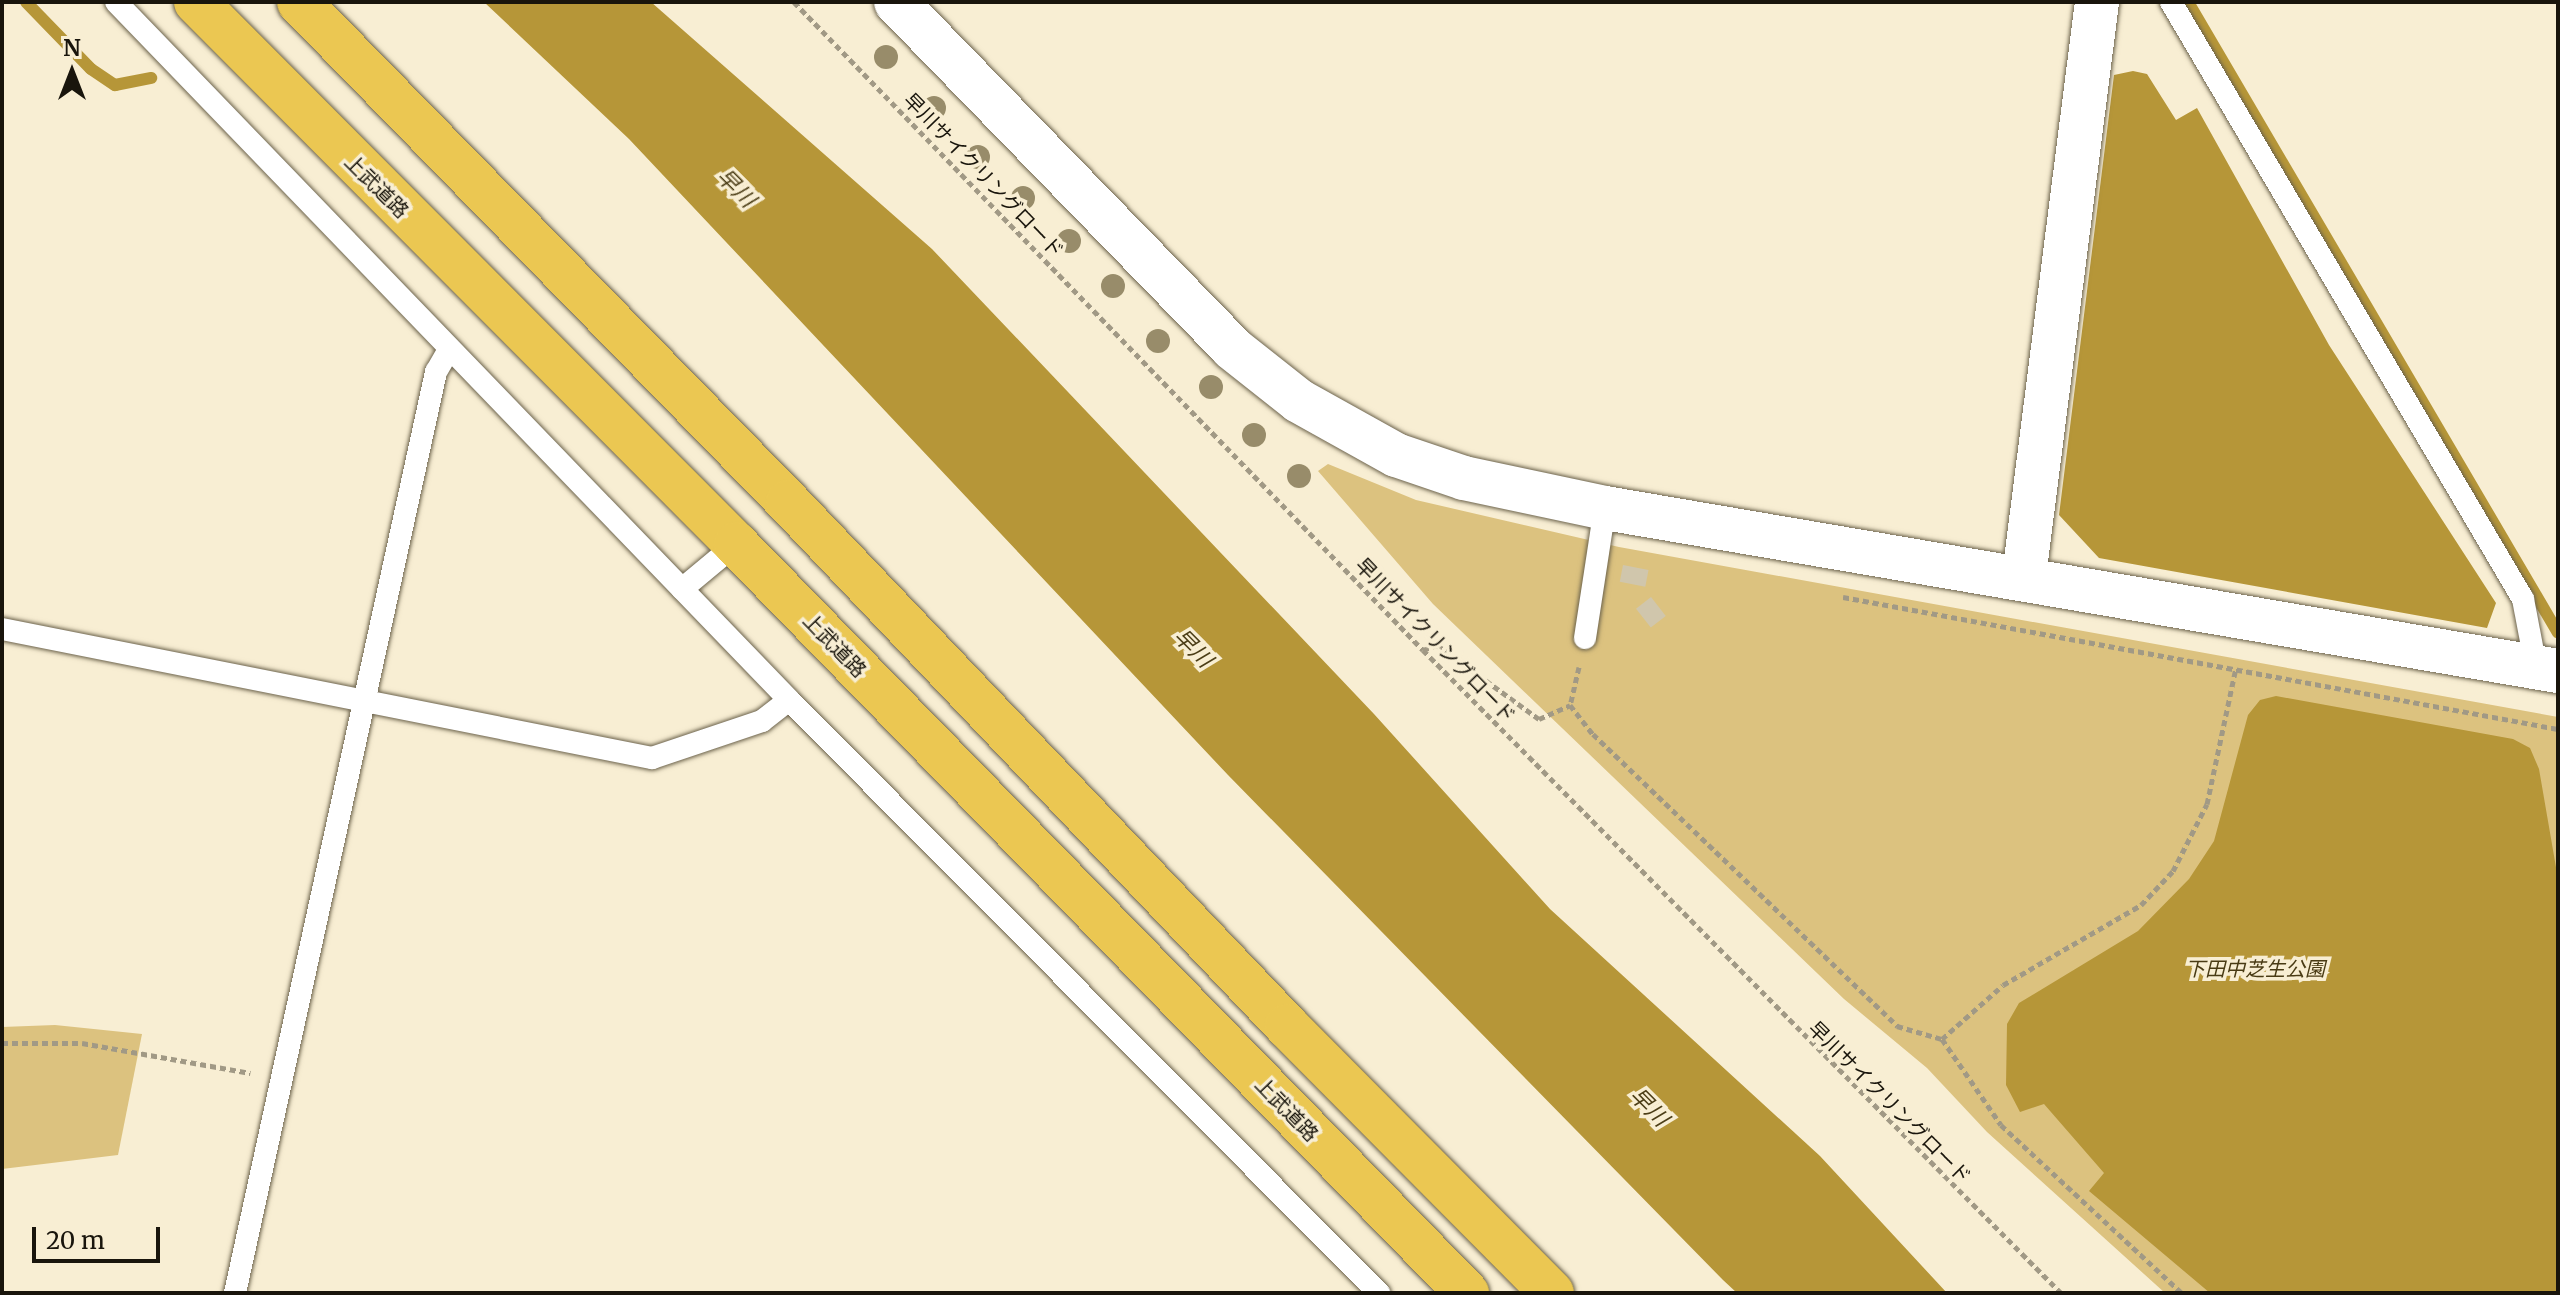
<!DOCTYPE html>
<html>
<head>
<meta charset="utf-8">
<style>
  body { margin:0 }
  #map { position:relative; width:2560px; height:1295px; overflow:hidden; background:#f8eed3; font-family:Merriweather,"Noto Sans JP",serif }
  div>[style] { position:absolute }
  .green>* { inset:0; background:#dcc27f }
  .water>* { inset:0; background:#b69638 }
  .stream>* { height:12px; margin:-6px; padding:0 6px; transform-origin:6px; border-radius:6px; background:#b69638 }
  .building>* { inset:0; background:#d0c6ac; transform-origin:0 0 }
  .path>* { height:5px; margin-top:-2.5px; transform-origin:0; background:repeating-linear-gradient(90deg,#a19985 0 6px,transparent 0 10px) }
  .roads { filter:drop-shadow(0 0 2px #6c634c) drop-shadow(0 0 2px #6c634c) }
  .service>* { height:22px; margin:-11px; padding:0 11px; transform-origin:11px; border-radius:11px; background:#fff }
  .tertiary>* { height:44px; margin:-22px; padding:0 22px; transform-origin:22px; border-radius:22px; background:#fff }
  .trunk>* { height:44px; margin:-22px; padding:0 22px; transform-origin:22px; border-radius:22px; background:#ebc752 }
  .trees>* { width:24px; height:24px; margin:-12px; border-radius:50%; background:#988c6a }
  span { translate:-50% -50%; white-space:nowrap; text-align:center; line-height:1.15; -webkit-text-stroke:7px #f8eed3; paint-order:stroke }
  .street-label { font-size:20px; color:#19150c }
  .park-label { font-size:20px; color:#493b14; font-style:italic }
  .water-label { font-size:22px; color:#4c3e17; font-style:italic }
  .frame { position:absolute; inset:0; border:4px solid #19150c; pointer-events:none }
  .north { position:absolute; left:32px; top:32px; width:80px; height:80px; -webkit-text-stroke:6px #f8eed3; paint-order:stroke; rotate:0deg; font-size:22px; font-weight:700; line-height:32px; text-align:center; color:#19150c }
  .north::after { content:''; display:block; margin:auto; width:28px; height:36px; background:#19150c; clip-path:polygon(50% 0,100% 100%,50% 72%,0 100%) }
  .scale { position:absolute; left:32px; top:1227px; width:128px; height:36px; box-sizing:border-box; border:4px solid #19150c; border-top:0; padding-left:10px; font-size:24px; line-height:28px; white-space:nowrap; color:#19150c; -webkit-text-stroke:6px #f8eed3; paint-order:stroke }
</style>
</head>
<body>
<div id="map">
  <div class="green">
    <i style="clip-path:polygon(1328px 464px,1416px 500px,1619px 547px,2558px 717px,2558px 1293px,2165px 1293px,1987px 1132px,1927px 1068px,1844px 999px,1433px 604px,1318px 471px)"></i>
    <i style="clip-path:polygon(55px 1025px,142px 1034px,118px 1155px,2px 1169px,2px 1027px)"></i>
  </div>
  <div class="water">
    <i style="clip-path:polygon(484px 2px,651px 2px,932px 249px,1374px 714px,1550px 909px,1820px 1156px,1947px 1293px,1737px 1293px,1723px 1280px,1228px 775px,629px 139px)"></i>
    <i style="clip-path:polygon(2133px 71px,2147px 74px,2176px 120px,2197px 108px,2329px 345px,2496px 603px,2487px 628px,2099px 558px,2059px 515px,2114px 75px)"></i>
    <i style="clip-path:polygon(2276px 696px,2513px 739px,2530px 748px,2539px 769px,2558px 879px,2558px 1293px,2210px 1293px,2089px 1191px,2104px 1173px,2044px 1104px,2020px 1112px,2006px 1085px,2007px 1024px,2019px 1003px,2138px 931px,2189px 879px,2214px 841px,2248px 715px,2260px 700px)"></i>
  </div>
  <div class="stream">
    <i style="left:26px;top:2px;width:93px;rotate:45.9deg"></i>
    <i style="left:91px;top:69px;width:29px;rotate:34deg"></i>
    <i style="left:115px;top:85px;width:37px;rotate:-11deg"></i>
    <i style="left:2188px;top:2px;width:731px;rotate:59.61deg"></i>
  </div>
  <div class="building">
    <i style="left:1623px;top:565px;width:26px;height:17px;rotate:11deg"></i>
    <i style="left:1651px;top:597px;width:24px;height:19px;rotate:52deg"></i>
  </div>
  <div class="path">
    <i style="left:794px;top:2px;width:903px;rotate:45.85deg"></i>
    <i style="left:1423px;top:650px;width:906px;rotate:45.22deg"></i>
    <i style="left:1843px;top:597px;width:727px;rotate:10.46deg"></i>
    <i style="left:1423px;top:650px;width:15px;rotate:-20deg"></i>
    <i style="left:1437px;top:645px;width:126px;rotate:36deg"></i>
    <i style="left:1539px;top:719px;width:34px;rotate:-24deg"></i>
    <i style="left:1579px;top:667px;width:39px;rotate:103deg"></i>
    <i style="left:1570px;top:705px;width:37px;rotate:52deg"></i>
    <i style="left:1593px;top:734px;width:422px;rotate:43.8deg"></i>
    <i style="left:1897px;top:1026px;width:47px;rotate:16.1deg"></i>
    <i style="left:1942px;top:1039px;width:104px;rotate:55.5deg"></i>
    <i style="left:2001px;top:1125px;width:247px;rotate:42.9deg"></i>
    <i style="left:1942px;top:1039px;width:81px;rotate:-41.5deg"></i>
    <i style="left:2003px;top:985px;width:160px;rotate:-30.1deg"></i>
    <i style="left:2141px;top:905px;width:47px;rotate:-46.7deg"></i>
    <i style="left:2173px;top:871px;width:75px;rotate:-63.1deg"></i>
    <i style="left:2207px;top:804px;width:139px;rotate:-78deg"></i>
    <i style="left:2px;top:1043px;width:80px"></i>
    <i style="left:82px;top:1043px;width:171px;rotate:10.1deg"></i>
  </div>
  <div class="roads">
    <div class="service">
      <i style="left:116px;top:2px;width:970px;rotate:46.04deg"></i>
      <i style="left:789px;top:700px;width:837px;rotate:45.15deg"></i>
      <i style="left:2171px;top:2px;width:693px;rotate:59.48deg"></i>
      <i style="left:2523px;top:599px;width:69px;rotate:79.2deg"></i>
      <i style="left:682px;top:589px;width:70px;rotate:-39.8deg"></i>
      <i style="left:2px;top:629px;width:663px;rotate:11.23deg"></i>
      <i style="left:652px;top:758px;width:116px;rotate:-18.6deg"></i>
      <i style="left:762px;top:721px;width:34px;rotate:-38deg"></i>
      <i style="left:1585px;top:638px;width:132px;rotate:-81.3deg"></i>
      <i style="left:235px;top:1293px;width:943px;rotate:-77.69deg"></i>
      <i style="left:436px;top:372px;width:24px;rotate:-60deg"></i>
    </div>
    <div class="tertiary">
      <i style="left:896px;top:2px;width:482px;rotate:45.8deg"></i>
      <i style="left:1232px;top:348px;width:85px;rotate:38.3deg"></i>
      <i style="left:1299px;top:401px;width:111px;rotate:29.1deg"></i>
      <i style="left:1396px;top:455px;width:72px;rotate:18.7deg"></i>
      <i style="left:1464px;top:478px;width:144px;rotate:12deg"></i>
      <i style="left:1605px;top:508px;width:967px;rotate:9.71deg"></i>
      <i style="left:2024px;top:576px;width:579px;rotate:-82.75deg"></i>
    </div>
    <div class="trunk">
      <i style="left:196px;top:2px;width:765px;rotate:45.11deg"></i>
      <i style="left:736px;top:544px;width:1047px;rotate:45.7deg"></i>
      <i style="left:299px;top:2px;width:699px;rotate:45.64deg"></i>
      <i style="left:788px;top:502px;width:724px;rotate:46.4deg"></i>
      <i style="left:1287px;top:1026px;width:376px;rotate:45.2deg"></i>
    </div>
  </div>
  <div class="trees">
    <i style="left:886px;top:57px"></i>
    <i style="left:934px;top:108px"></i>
    <i style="left:978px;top:157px"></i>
    <i style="left:1023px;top:198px"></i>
    <i style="left:1069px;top:241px"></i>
    <i style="left:1113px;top:286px"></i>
    <i style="left:1158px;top:341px"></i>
    <i style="left:1211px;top:387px"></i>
    <i style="left:1254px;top:435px"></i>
    <i style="left:1299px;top:476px"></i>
  </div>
  <div class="street-label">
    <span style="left:984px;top:175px;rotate:46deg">早川サイクリングロード</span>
    <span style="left:377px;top:186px;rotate:45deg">上武道路</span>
    <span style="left:1436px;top:640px;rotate:46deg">早川サイクリングロード</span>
    <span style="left:835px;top:645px;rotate:46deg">上武道路</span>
    <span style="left:1890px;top:1102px;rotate:45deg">早川サイクリングロード</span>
    <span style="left:1287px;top:1109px;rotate:46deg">上武道路</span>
  </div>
  <div class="park-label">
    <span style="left:2255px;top:968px">下田中芝生公園</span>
  </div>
  <div class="water-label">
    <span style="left:736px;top:188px;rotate:45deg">早川</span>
    <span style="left:1193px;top:648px;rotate:45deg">早川</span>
    <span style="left:1649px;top:1107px;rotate:45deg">早川</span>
  </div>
  <div class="frame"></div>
  <div class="north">N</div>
  <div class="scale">20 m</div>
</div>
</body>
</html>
